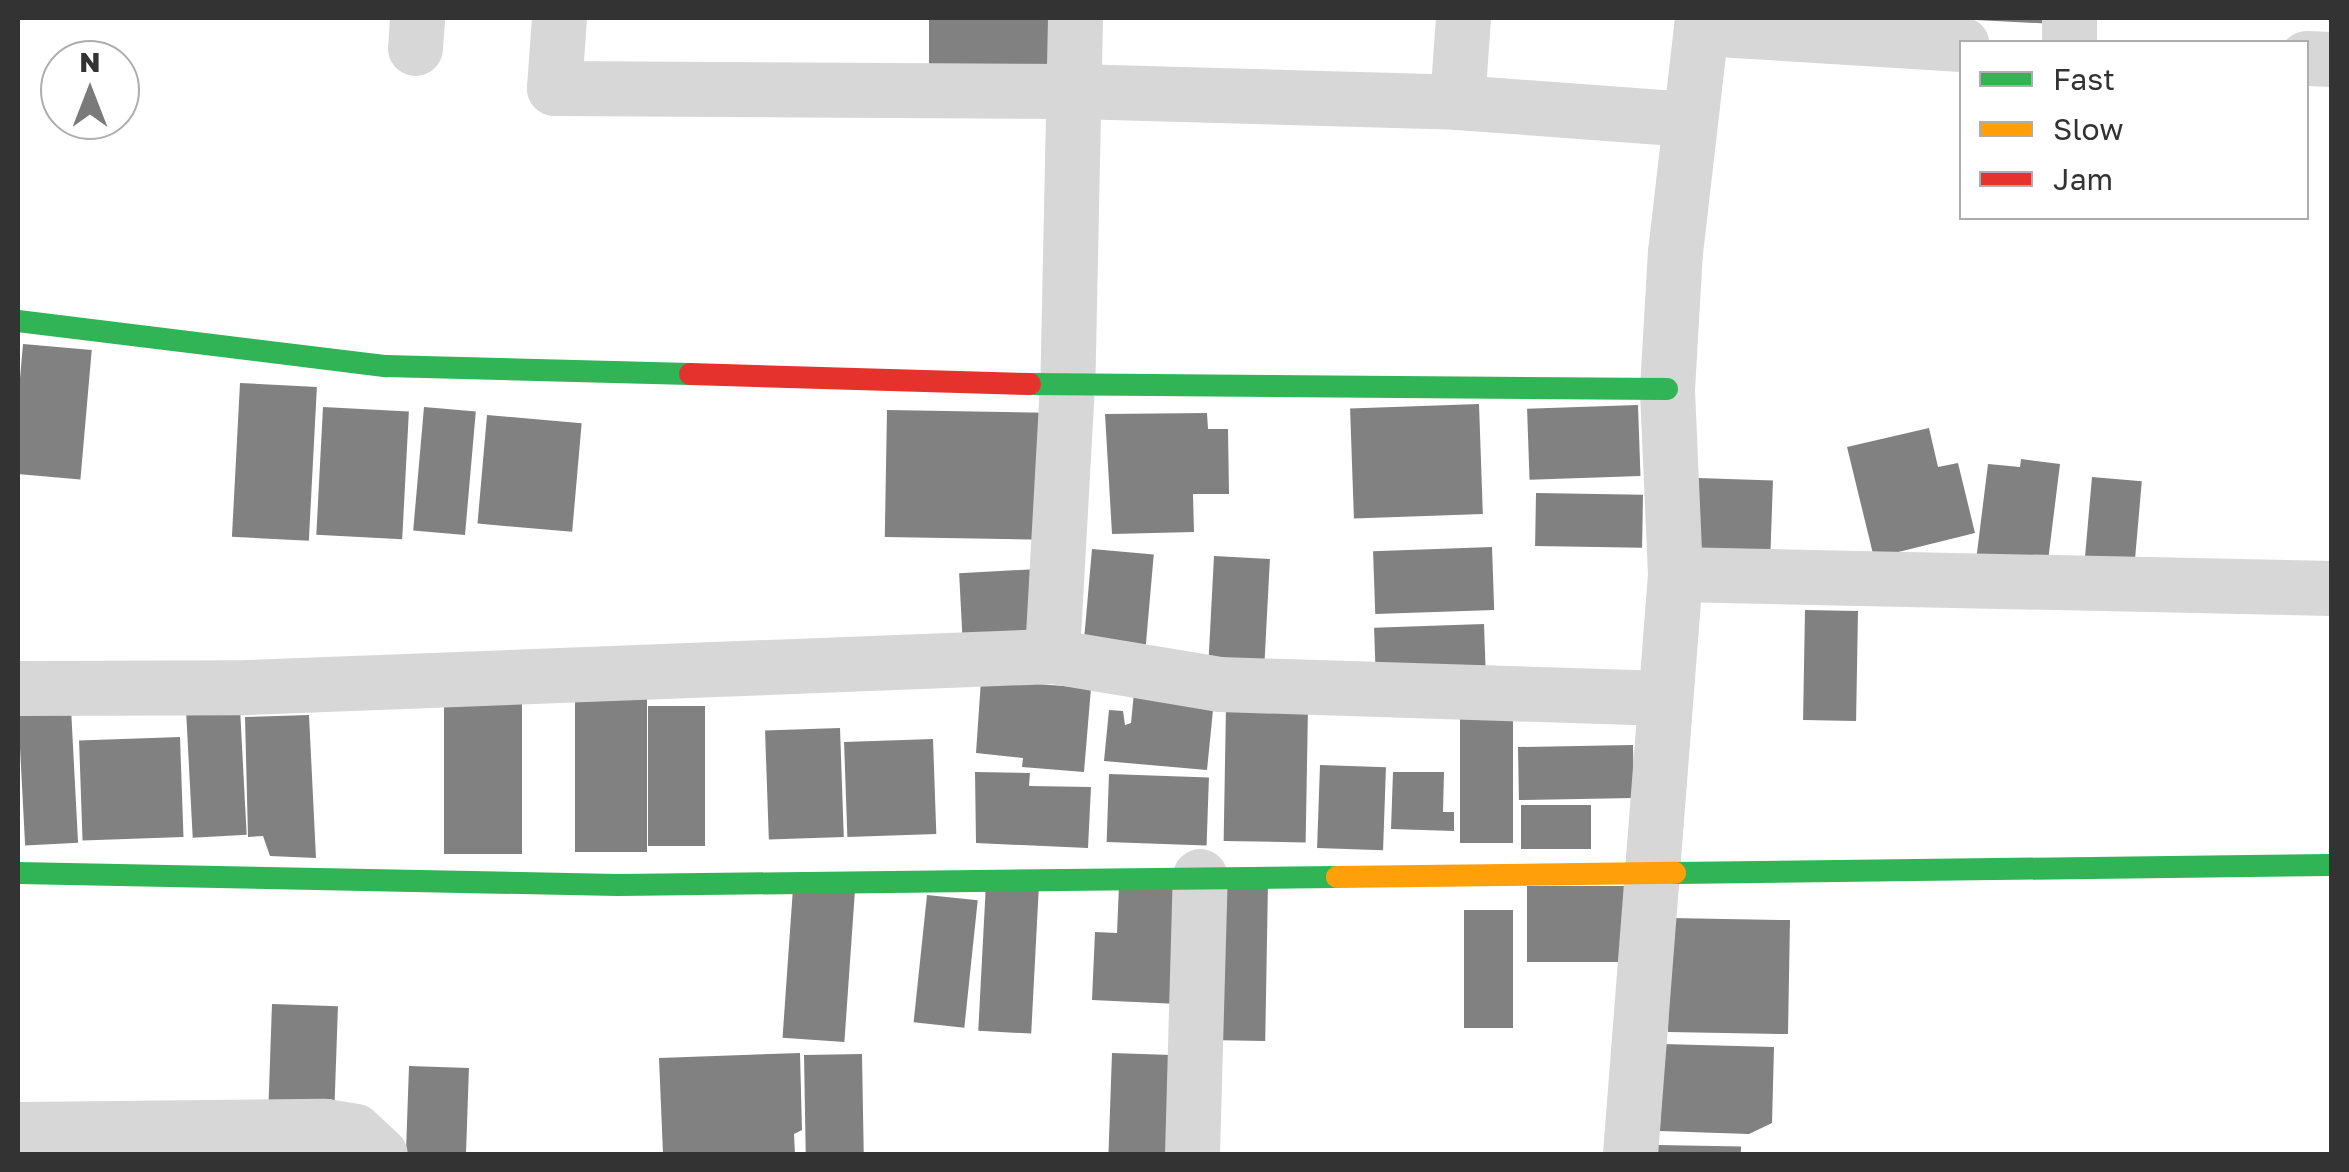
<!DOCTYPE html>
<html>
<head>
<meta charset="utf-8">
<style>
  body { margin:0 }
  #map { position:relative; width:2349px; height:1172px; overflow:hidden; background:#fff; font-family:"Golos Text",sans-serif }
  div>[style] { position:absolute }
  .building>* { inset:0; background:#818181; transform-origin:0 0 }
  .street>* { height:55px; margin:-27.5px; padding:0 27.5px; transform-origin:27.5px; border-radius:27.5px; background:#d7d7d7 }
  .fast>* { height:22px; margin:-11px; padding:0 11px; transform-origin:11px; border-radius:11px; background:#30b455 }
  .slow>* { height:22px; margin:-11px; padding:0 11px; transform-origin:11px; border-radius:11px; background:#ff9f0a }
  .jam>* { height:22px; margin:-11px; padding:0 11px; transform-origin:11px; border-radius:11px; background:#e5322d }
  span { translate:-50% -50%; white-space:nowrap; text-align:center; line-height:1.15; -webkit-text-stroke:10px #fff; paint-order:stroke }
  .frame { position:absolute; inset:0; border:20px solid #333; pointer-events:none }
  .legend { position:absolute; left:1959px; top:40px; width:350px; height:180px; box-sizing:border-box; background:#fff; border:2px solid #adadad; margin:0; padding:12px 18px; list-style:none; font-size:30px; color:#333 }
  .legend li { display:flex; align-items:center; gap:20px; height:50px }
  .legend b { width:50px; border:2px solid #adadad }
  .north { position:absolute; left:40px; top:40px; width:100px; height:100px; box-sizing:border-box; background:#fff; border:2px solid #adadad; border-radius:50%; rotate:0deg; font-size:28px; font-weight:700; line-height:40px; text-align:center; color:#333 }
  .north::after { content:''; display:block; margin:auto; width:35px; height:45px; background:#7a7a7a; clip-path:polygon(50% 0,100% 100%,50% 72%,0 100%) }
</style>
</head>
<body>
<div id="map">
  <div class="building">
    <i style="left:929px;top:18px;width:123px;height:50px"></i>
    <i style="clip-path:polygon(1937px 18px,2054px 18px,2054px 24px)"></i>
    <i style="left:23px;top:344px;width:69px;height:130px;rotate:5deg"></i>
    <i style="left:240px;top:383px;width:77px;height:154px;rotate:3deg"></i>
    <i style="left:1479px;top:404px;width:110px;height:129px;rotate:88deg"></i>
    <i style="left:1638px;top:405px;width:71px;height:111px;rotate:88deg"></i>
    <i style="left:323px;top:407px;width:86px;height:128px;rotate:3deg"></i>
    <i style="left:424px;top:407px;width:52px;height:124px;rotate:5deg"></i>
    <i style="left:887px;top:410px;width:158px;height:127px;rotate:1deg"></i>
    <i style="clip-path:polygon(1207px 413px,1208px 429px,1228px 429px,1229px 494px,1193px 494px,1194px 532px,1112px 534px,1105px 414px)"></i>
    <i style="left:487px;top:415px;width:95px;height:109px;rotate:5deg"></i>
    <i style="clip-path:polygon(1929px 428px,1938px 467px,1958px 463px,1975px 533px,1874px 558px,1847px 447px)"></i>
    <i style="clip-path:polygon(2021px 459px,2060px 464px,2047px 569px,1975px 569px,1988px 464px,2020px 467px)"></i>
    <i style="left:2092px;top:477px;width:50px;height:85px;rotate:5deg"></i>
    <i style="left:1698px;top:478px;width:75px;height:80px;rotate:2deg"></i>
    <i style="left:1536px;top:493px;width:107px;height:53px;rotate:1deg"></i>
    <i style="left:1492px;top:547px;width:63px;height:119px;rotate:88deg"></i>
    <i style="left:1092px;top:549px;width:62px;height:96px;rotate:5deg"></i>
    <i style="left:1214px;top:556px;width:56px;height:112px;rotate:3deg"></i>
    <i style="left:1038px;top:569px;width:66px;height:79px;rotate:87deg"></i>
    <i style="left:1805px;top:610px;width:53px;height:110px;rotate:1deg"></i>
    <i style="left:1484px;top:624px;width:49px;height:110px;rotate:88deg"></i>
    <i style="clip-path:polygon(981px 680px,1091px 688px,1084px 772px,1022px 767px,1023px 758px,976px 753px)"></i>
    <i style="clip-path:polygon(1134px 692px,1214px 700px,1207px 770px,1104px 761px,1109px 710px,1123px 711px,1125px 725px,1131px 723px)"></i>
    <i style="left:575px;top:697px;width:72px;height:155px"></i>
    <i style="left:444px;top:701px;width:78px;height:153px"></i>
    <i style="left:648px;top:706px;width:57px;height:140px"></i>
    <i style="left:1226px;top:706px;width:82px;height:135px;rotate:1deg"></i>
    <i style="left:71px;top:708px;width:135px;height:53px;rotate:87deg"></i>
    <i style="left:240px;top:708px;width:127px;height:54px;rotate:87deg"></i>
    <i style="left:1460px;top:709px;width:53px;height:134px"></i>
    <i style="clip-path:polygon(309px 715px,316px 858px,270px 856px,263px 836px,248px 837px,245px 717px)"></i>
    <i style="left:840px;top:728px;width:109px;height:75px;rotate:88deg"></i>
    <i style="left:180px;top:737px;width:100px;height:101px;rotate:88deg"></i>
    <i style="left:933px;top:739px;width:95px;height:89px;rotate:88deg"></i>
    <i style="left:1633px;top:745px;width:53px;height:115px;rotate:89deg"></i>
    <i style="left:1320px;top:765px;width:66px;height:83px;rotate:2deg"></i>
    <i style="clip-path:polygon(975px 772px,1030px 773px,1029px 786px,1091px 787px,1088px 848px,976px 843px)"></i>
    <i style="clip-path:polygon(1393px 772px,1444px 772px,1443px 812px,1454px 812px,1454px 831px,1391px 829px)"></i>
    <i style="left:1109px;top:774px;width:100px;height:68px;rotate:2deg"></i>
    <i style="left:1521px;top:805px;width:70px;height:44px"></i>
    <i style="left:1211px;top:881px;width:57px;height:159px;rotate:1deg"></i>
    <i style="left:986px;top:883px;width:53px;height:148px;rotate:3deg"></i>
    <i style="clip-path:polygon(1119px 885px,1185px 888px,1179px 1004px,1092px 1000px,1095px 932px,1117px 933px)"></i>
    <i style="left:1635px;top:886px;width:76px;height:108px;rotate:90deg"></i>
    <i style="left:793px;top:888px;width:62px;height:150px;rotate:4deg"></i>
    <i style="left:927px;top:895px;width:51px;height:128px;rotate:6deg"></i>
    <i style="left:1464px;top:910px;width:49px;height:118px"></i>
    <i style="left:1670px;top:918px;width:120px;height:114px;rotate:1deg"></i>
    <i style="left:272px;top:1004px;width:66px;height:102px;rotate:2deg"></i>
    <i style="clip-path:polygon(1662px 1044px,1774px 1047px,1772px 1123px,1749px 1134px,1660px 1131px)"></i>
    <i style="clip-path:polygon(800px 1053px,802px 1130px,794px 1134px,795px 1154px,663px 1154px,659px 1058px)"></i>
    <i style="left:1112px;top:1053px;width:67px;height:101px;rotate:2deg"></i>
    <i style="left:862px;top:1054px;width:100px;height:58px;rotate:89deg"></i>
    <i style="left:409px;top:1066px;width:60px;height:88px;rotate:2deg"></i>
    <i style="left:1658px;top:1145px;width:83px;height:9px;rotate:1deg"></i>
  </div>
  <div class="street">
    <i style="left:559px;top:18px;width:70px;rotate:94.1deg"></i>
    <i style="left:554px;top:88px;width:520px;rotate:0.33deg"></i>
    <i style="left:1074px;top:91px;width:383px;rotate:1.6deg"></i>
    <i style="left:1457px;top:102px;width:232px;rotate:4.2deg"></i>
    <i style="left:1075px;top:18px;width:367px;rotate:91.2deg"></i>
    <i style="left:1067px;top:385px;width:271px;rotate:93.2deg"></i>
    <i style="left:1052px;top:656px;width:169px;rotate:9.5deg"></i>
    <i style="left:1219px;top:684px;width:446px;rotate:1.8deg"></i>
    <i style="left:2069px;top:18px;width:24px;rotate:90deg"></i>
    <i style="left:1701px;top:28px;width:261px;rotate:3.5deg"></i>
    <i style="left:415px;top:48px;width:30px;rotate:-86deg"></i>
    <i style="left:2306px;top:58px;width:26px;rotate:2deg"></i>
    <i style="left:1457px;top:102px;width:84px;rotate:-85.9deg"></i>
    <i style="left:1675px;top:574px;width:657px;rotate:1.22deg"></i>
    <i style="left:18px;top:688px;width:230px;rotate:-0.2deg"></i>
    <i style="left:248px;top:687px;width:805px;rotate:-2.21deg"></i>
    <i style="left:18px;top:1129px;width:307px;rotate:-0.6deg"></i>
    <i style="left:325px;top:1126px;width:30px;rotate:9deg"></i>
    <i style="left:355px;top:1131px;width:34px;rotate:43deg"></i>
    <i style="left:1192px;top:1154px;width:278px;rotate:-88.4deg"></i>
    <i style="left:1630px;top:1154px;width:582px;rotate:-85.56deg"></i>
    <i style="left:1675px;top:574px;width:185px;rotate:-92.5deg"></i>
    <i style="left:1667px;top:389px;width:137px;rotate:-86.7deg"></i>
    <i style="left:1675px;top:252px;width:236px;rotate:-83.4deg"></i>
  </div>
  <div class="fast">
    <i style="left:18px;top:321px;width:371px;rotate:7deg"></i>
    <i style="left:386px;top:366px;width:304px;rotate:1.5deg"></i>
    <i style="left:1030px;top:384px;width:637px;rotate:0.45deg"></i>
    <i style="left:18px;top:873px;width:600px;rotate:1.15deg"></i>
    <i style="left:618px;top:885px;width:719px;rotate:-0.64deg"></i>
    <i style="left:1675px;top:873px;width:657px;rotate:-0.7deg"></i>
  </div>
  <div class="slow">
    <i style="left:1337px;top:877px;width:338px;rotate:-0.7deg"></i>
  </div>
  <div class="jam">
    <i style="left:690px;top:374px;width:340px;rotate:1.7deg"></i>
  </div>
  <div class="frame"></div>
  <ul class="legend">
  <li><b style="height:12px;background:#30b455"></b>Fast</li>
  <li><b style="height:12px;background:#ff9f0a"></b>Slow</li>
  <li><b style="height:12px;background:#e5322d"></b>Jam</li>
  </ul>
  <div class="north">N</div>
</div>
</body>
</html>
